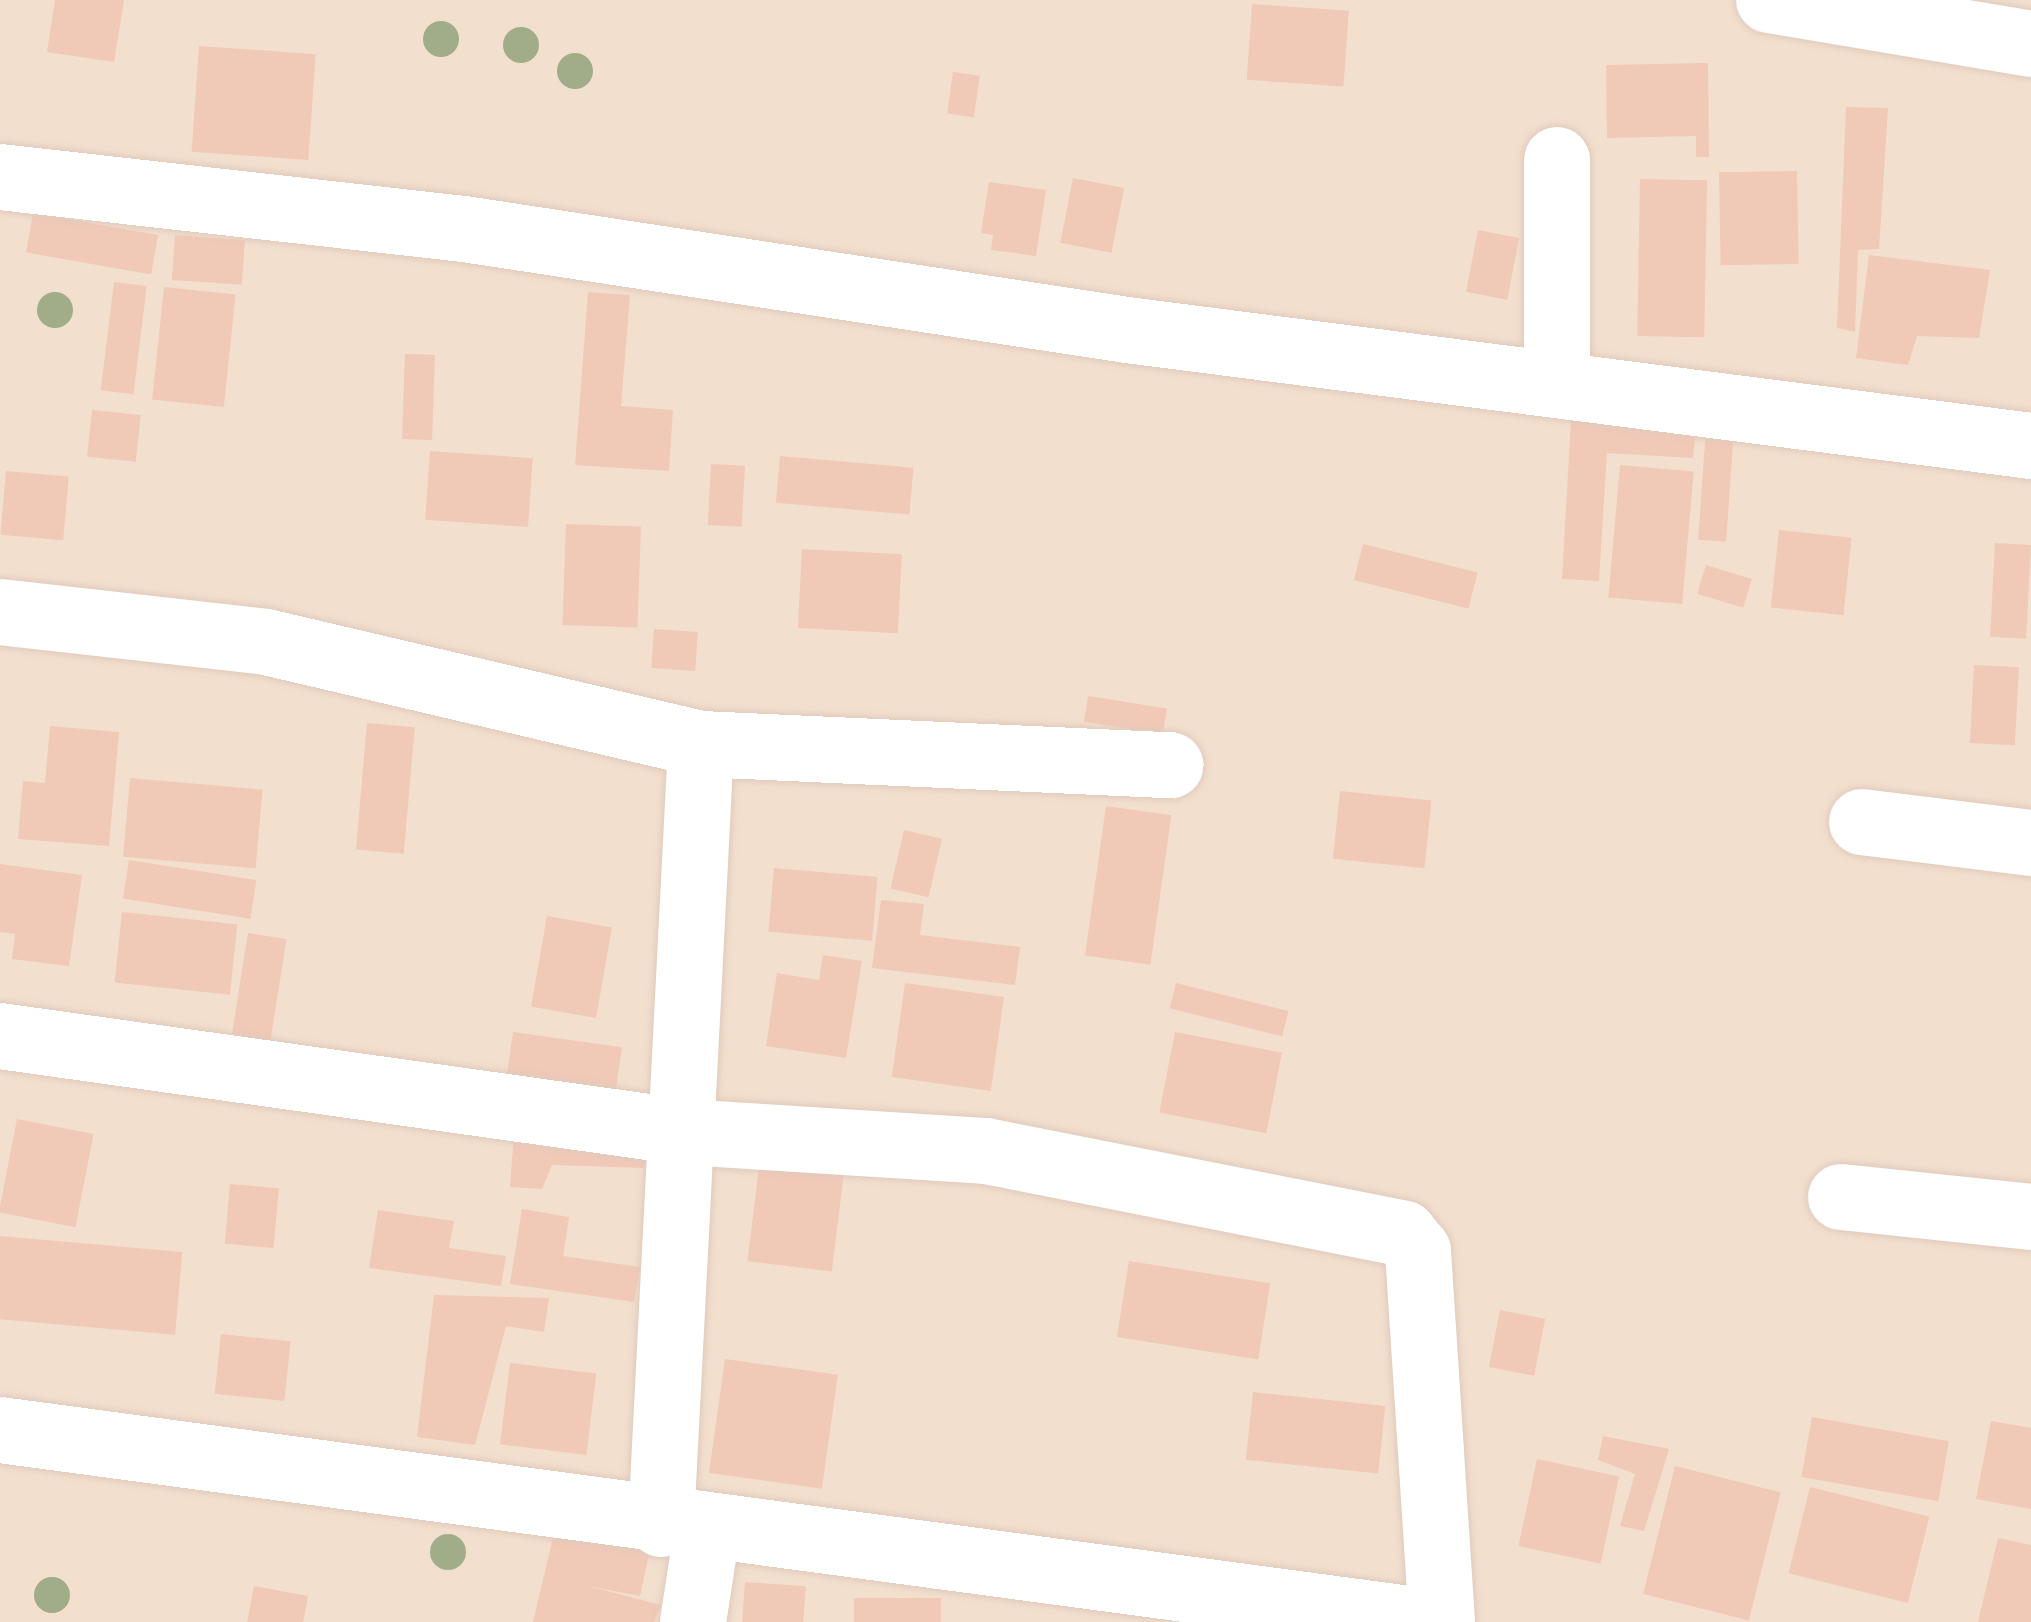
<!DOCTYPE html>
<html>
<head>
<meta charset="utf-8">
<style>
  body { margin:0 }
  #map { position:relative; width:2031px; height:1622px; overflow:hidden; background:#fceee0; font-family:"Fira Sans Condensed",sans-serif }
  div>[style] { position:absolute }
  .residential>* { inset:0; background:#f3dfce; transform-origin:0 0 }
  .building>* { inset:0; background:#f1c9b7; transform-origin:0 0 }
  .roads { filter:drop-shadow(0 0 3px #e0cabc) drop-shadow(0 0 3px #e0cabc) }
  .minor>* { height:66px; margin:-33px; padding:0 33px; transform-origin:33px; border-radius:33px; background:#fff }
  .trees>* { width:36px; height:36px; margin:-18px; border-radius:50%; background:#a0ad88 }
  span { translate:-50% -50%; white-space:nowrap; text-align:center; line-height:1.15; -webkit-text-stroke:12px #fff3e6; paint-order:stroke }
</style>
</head>
<body>
<div id="map">
  <div class="residential">
    <i style="left:0;top:0;width:2031px;height:1622px"></i>
  </div>
  <div class="building">
    <i style="clip-path:polygon(55px 0,124px 0,114px 62px,47px 52px)"></i>
    <i style="left:1252px;top:4px;width:97px;height:76px;rotate:4deg"></i>
    <i style="left:199px;top:46px;width:117px;height:106px;rotate:4deg"></i>
    <i style="clip-path:polygon(1708px 63px,1709px 157px,1696px 157px,1696px 136px,1607px 138px,1606px 65px)"></i>
    <i style="left:953px;top:72px;width:27px;height:42px;rotate:8deg"></i>
    <i style="clip-path:polygon(1846px 107px,1888px 108px,1879px 249px,1858px 250px,1855px 332px,1837px 328px)"></i>
    <i style="left:1797px;top:171px;width:93px;height:78px;rotate:89deg"></i>
    <i style="left:1073px;top:178px;width:52px;height:66px;rotate:11deg"></i>
    <i style="left:1640px;top:179px;width:67px;height:157px;rotate:1deg"></i>
    <i style="clip-path:polygon(989px 182px,1046px 190px,1036px 256px,991px 250px,993px 235px,981px 233px)"></i>
    <i style="left:33px;top:213px;width:127px;height:40px;rotate:10deg"></i>
    <i style="left:1478px;top:230px;width:42px;height:63px;rotate:11deg"></i>
    <i style="left:175px;top:235px;width:70px;height:45px;rotate:4deg"></i>
    <i style="clip-path:polygon(1869px 255px,1990px 270px,1979px 338px,1917px 336px,1908px 365px,1856px 358px)"></i>
    <i style="left:114px;top:282px;width:33px;height:109px;rotate:7deg"></i>
    <i style="left:164px;top:287px;width:72px;height:113px;rotate:6deg"></i>
    <i style="clip-path:polygon(588px 292px,630px 295px,621px 406px,673px 410px,669px 471px,575px 465px)"></i>
    <i style="left:405px;top:354px;width:30px;height:85px;rotate:2deg"></i>
    <i style="left:92px;top:410px;width:49px;height:47px;rotate:6deg"></i>
    <i style="clip-path:polygon(1571px 420px,1696px 426px,1693px 458px,1607px 453px,1599px 581px,1562px 579px)"></i>
    <i style="left:1706px;top:428px;width:28px;height:112px;rotate:4deg"></i>
    <i style="left:430px;top:451px;width:103px;height:69px;rotate:4deg"></i>
    <i style="left:780px;top:456px;width:134px;height:47px;rotate:5deg"></i>
    <i style="left:711px;top:464px;width:34px;height:61px;rotate:3deg"></i>
    <i style="left:1620px;top:465px;width:74px;height:133px;rotate:5deg"></i>
    <i style="left:6px;top:471px;width:63px;height:64px;rotate:5deg"></i>
    <i style="left:566px;top:524px;width:75px;height:101px;rotate:2deg"></i>
    <i style="left:1779px;top:530px;width:73px;height:78px;rotate:6deg"></i>
    <i style="left:1995px;top:543px;width:36px;height:94px;rotate:3deg"></i>
    <i style="left:1363px;top:544px;width:118px;height:37px;rotate:14deg"></i>
    <i style="left:802px;top:549px;width:100px;height:79px;rotate:3deg"></i>
    <i style="left:1706px;top:565px;width:48px;height:30px;rotate:17deg"></i>
    <i style="left:654px;top:629px;width:44px;height:39px;rotate:4deg"></i>
    <i style="left:1974px;top:665px;width:45px;height:78px;rotate:3deg"></i>
    <i style="left:1088px;top:696px;width:80px;height:26px;rotate:9deg"></i>
    <i style="left:367px;top:723px;width:48px;height:127px;rotate:5deg"></i>
    <i style="clip-path:polygon(50px 726px,119px 732px,109px 846px,18px 839px,23px 781px,45px 783px)"></i>
    <i style="left:130px;top:778px;width:133px;height:79px;rotate:5deg"></i>
    <i style="left:1340px;top:791px;width:92px;height:68px;rotate:6deg"></i>
    <i style="left:1106px;top:806px;width:66px;height:151px;rotate:8deg"></i>
    <i style="left:904px;top:830px;width:39px;height:60px;rotate:13deg"></i>
    <i style="left:129px;top:860px;width:129px;height:39px;rotate:9deg"></i>
    <i style="clip-path:polygon(0 864px,82px 875px,69px 966px,12px 959px,15px 934px,0 932px)"></i>
    <i style="left:774px;top:868px;width:104px;height:64px;rotate:5deg"></i>
    <i style="clip-path:polygon(881px 900px,924px 904px,920px 935px,1020px 947px,1015px 985px,872px 968px)"></i>
    <i style="left:122px;top:912px;width:116px;height:71px;rotate:6deg"></i>
    <i style="left:547px;top:916px;width:66px;height:92px;rotate:10deg"></i>
    <i style="left:248px;top:933px;width:39px;height:106px;rotate:9deg"></i>
    <i style="clip-path:polygon(823px 955px,862px 961px,846px 1058px,766px 1046px,777px 973px,819px 980px)"></i>
    <i style="left:905px;top:983px;width:100px;height:95px;rotate:8deg"></i>
    <i style="left:1176px;top:983px;width:116px;height:26px;rotate:14deg"></i>
    <i style="left:513px;top:1032px;width:110px;height:49px;rotate:8deg"></i>
    <i style="left:1175px;top:1032px;width:109px;height:82px;rotate:11deg"></i>
    <i style="clip-path:polygon(515px 1118px,649px 1139px,644px 1168px,552px 1165px,542px 1189px,510px 1187px)"></i>
    <i style="left:17px;top:1119px;width:78px;height:95px;rotate:11deg"></i>
    <i style="left:760px;top:1159px;width:85px;height:103px;rotate:7deg"></i>
    <i style="left:230px;top:1184px;width:49px;height:60px;rotate:5deg"></i>
    <i style="clip-path:polygon(522px 1209px,569px 1217px,563px 1256px,640px 1267px,634px 1302px,510px 1284px)"></i>
    <i style="clip-path:polygon(378px 1210px,454px 1221px,449px 1248px,506px 1256px,501px 1286px,369px 1268px)"></i>
    <i style="left:0;top:1236px;width:183px;height:83px;rotate:5deg"></i>
    <i style="left:1129px;top:1261px;width:143px;height:77px;rotate:9deg"></i>
    <i style="clip-path:polygon(434px 1295px,549px 1298px,544px 1332px,506px 1326px,475px 1445px,417px 1437px)"></i>
    <i style="left:1500px;top:1310px;width:46px;height:58px;rotate:11deg"></i>
    <i style="left:221px;top:1334px;width:70px;height:60px;rotate:6deg"></i>
    <i style="left:725px;top:1359px;width:114px;height:115px;rotate:8deg"></i>
    <i style="left:510px;top:1363px;width:87px;height:82px;rotate:7deg"></i>
    <i style="left:1253px;top:1392px;width:133px;height:68px;rotate:6deg"></i>
    <i style="left:1812px;top:1417px;width:139px;height:61px;rotate:10deg"></i>
    <i style="clip-path:polygon(1991px 1421px,2031px 1428px,2031px 1509px,1976px 1499px)"></i>
    <i style="clip-path:polygon(1603px 1436px,1669px 1449px,1644px 1531px,1620px 1526px,1635px 1474px,1598px 1460px)"></i>
    <i style="left:1537px;top:1459px;width:84px;height:89px;rotate:12deg"></i>
    <i style="left:1675px;top:1466px;width:109px;height:132px;rotate:14deg"></i>
    <i style="left:1810px;top:1487px;width:123px;height:89px;rotate:14deg"></i>
    <i style="clip-path:polygon(555px 1529px,650px 1550px,640px 1596px,588px 1586px,661px 1605px,654px 1622px,533px 1622px)"></i>
    <i style="clip-path:polygon(1998px 1538px,2031px 1545px,2031px 1622px,1978px 1622px)"></i>
    <i style="left:745px;top:1582px;width:61px;height:40px;rotate:4deg"></i>
    <i style="clip-path:polygon(254px 1586px,308px 1596px,303px 1622px,247px 1622px)"></i>
    <i style="left:941px;top:1598px;width:24px;height:87px;rotate:90deg"></i>
  </div>
  <div class="roads">
    <div class="minor">
      <i style="left:1769px;top:0;width:266px;rotate:9.5deg"></i>
      <i style="left:0;top:177px;width:467px;rotate:6.4deg"></i>
      <i style="left:464px;top:229px;width:671px;rotate:8.66deg"></i>
      <i style="left:1127px;top:330px;width:911px;rotate:7.31deg"></i>
      <i style="left:1557px;top:382px;width:222px;rotate:-90deg"></i>
      <i style="left:0;top:612px;width:268px;rotate:6.4deg"></i>
      <i style="left:266px;top:642px;width:447px;rotate:13.2deg"></i>
      <i style="left:701px;top:744px;width:470px;rotate:2.6deg"></i>
      <i style="left:1862px;top:822px;width:170px;rotate:7.1deg"></i>
      <i style="left:0;top:1036px;width:691px;rotate:7.99deg"></i>
      <i style="left:684px;top:1132px;width:303px;rotate:3.6deg"></i>
      <i style="left:986px;top:1151px;width:426px;rotate:11.2deg"></i>
      <i style="left:1404px;top:1234px;width:22px;rotate:51deg"></i>
      <i style="left:1418px;top:1251px;width:372px;rotate:86.3deg"></i>
      <i style="left:1841px;top:1197px;width:191px;rotate:6deg"></i>
      <i style="left:0;top:1430px;width:1445px;rotate:7.64deg"></i>
      <i style="left:661px;top:1524px;width:781px;rotate:-87.06deg"></i>
      <i style="left:693px;top:1622px;width:91px;rotate:-81.2deg"></i>
    </div>
  </div>
  <div class="trees">
    <i style="left:441px;top:39px"></i>
    <i style="left:521px;top:45px"></i>
    <i style="left:575px;top:71px"></i>
    <i style="left:55px;top:310px"></i>
    <i style="left:448px;top:1552px"></i>
    <i style="left:52px;top:1595px"></i>
  </div>
</div>
</body>
</html>
